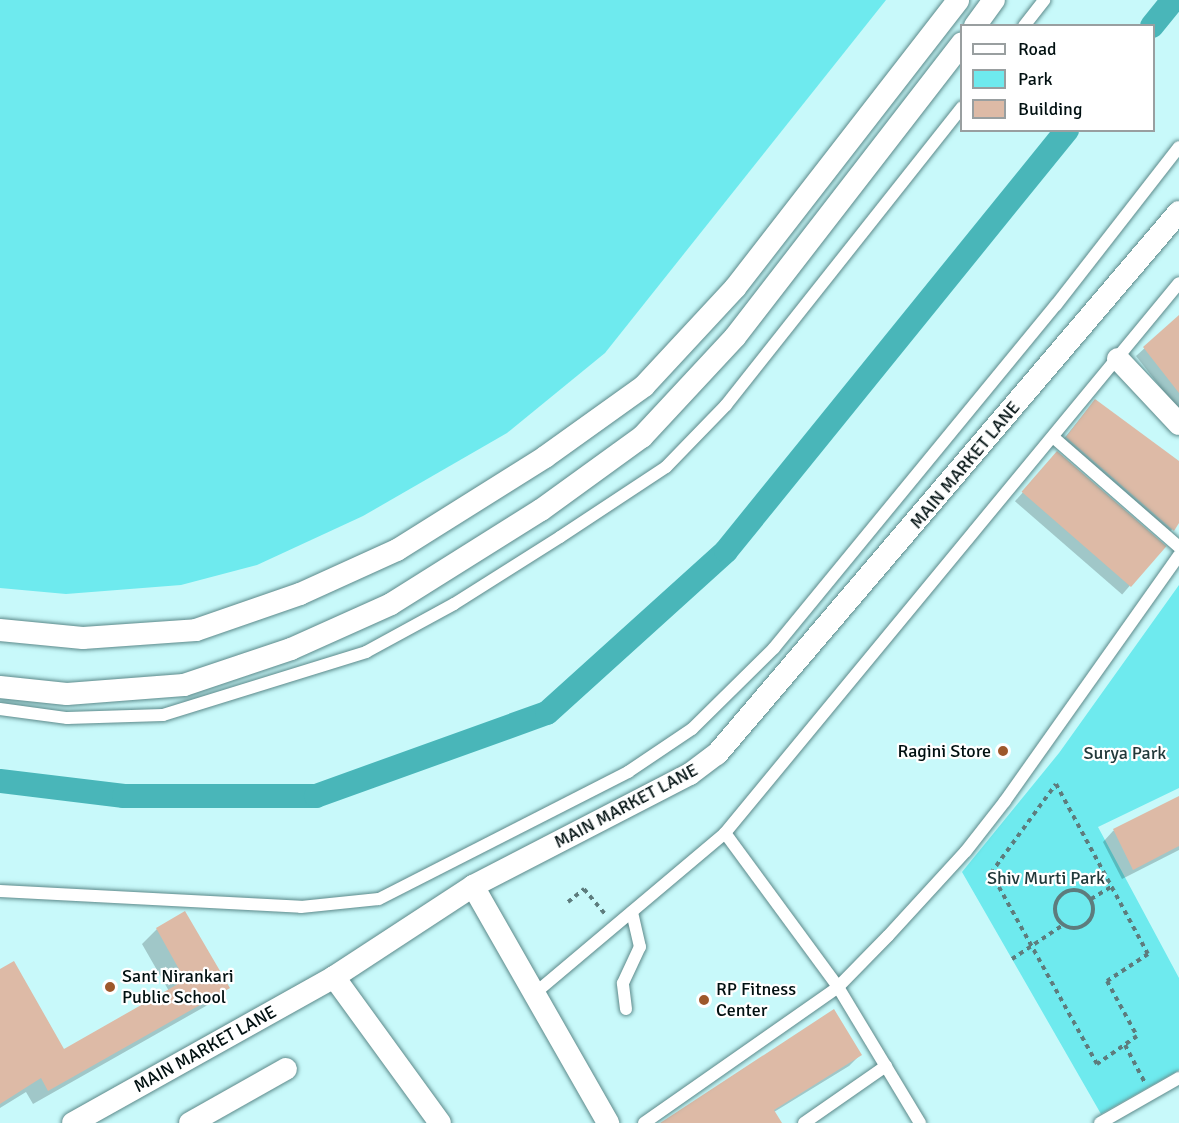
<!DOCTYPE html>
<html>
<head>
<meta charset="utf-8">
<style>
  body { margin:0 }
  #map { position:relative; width:1179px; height:1123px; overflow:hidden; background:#c8f9fa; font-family:Signika,sans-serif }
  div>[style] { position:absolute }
  .green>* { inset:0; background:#6eeaee }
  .shadow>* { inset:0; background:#0003; transform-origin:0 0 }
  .canal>* { height:24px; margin:-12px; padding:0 12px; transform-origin:12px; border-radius:12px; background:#49b6b9 }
  .building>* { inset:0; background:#ddbaa6; transform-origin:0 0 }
  .path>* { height:4px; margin-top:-2px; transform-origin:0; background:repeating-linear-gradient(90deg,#5d7c7d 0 4.5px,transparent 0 9px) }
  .path>.ring { margin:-2px; padding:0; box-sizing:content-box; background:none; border:4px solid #5d7c7d; border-radius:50% }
  .roads { filter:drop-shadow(0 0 2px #5c898a) drop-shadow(0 0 2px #5c898a) }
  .service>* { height:12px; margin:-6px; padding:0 6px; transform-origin:6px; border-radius:6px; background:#fff }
  .minor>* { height:22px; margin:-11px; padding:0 11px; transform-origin:11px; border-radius:11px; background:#fff }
  .dots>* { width:16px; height:16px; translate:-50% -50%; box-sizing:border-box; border:3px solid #fff; border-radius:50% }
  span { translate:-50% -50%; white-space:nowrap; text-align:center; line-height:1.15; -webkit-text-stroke:4.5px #fff; paint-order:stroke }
  .street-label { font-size:18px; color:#011011 }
  .poi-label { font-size:18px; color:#011011 }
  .right { translate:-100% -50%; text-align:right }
  .left { translate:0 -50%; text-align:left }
  .park-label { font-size:18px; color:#21393a }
  .legend { position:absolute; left:960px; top:24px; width:195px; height:108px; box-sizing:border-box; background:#fff; border:2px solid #999fa0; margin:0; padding:8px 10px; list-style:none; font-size:18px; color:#011011 }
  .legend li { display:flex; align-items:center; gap:12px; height:30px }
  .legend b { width:30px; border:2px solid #999fa0 }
</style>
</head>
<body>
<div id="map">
  <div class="green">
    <i style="clip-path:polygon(0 0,886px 0,605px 353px,507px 433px,363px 516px,257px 565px,181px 585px,66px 594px,0 588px)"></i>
    <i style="clip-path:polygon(1179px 585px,1179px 788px,1098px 827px,1179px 978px,1179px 1070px,1101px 1114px,962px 872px,1059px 753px)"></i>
  </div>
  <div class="shadow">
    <i style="clip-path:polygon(1179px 317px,1179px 411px,1136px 356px)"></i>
    <i style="clip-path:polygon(1095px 400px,1179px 463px,1179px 521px,1164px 539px,1058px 446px)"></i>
    <i style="left:1057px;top:453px;width:142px;height:64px;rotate:41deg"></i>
    <i style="clip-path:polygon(1179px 798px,1179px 850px,1122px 879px,1103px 842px,1113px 831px)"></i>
    <i style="clip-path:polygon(157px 929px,228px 988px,213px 1002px,33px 1104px,26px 1092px,0 1108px,0 971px,64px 1052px,169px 991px,142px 944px)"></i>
    <i style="clip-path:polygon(860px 1055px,849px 1066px,774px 1112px,780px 1123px,666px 1123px)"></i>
  </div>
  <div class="canal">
    <i style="left:1152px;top:26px;width:33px;rotate:-51deg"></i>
    <i style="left:0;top:781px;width:125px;rotate:6.9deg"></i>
    <i style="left:124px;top:796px;width:192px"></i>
    <i style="left:316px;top:796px;width:245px;rotate:-19.8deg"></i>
    <i style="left:547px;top:713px;width:241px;rotate:-42.1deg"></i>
    <i style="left:726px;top:551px;width:542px;rotate:-50.99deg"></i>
  </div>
  <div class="building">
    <i style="clip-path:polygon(1179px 315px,1179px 393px,1143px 347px)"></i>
    <i style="clip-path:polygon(1095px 399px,1179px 461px,1179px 523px,1174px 531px,1066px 437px)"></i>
    <i style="left:1057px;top:451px;width:145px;height:54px;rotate:41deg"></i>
    <i style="clip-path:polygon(1179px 796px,1179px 846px,1133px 870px,1113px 829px)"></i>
    <i style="clip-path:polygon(185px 911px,230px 988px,48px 1091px,41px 1078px,0 1104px,0 969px,14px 961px,64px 1049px,185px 980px,156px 928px)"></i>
    <i style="clip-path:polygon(834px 1009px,862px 1055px,774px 1110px,782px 1123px,660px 1123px)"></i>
  </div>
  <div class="path">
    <i style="left:1056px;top:784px;width:193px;rotate:61.6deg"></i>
    <i style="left:1148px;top:954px;width:49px;rotate:146.6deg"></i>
    <i style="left:1107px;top:981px;width:63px;rotate:61.4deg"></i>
    <i style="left:1137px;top:1036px;width:49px;rotate:145deg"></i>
    <i style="left:1097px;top:1064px;width:218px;rotate:-119deg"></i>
    <i style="left:991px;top:873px;width:110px;rotate:-53.9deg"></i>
    <i class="ring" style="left:1055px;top:890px;width:34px;height:34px"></i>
    <i style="left:1091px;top:899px;width:23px;rotate:-31deg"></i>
    <i style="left:568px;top:902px;width:21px;rotate:-39deg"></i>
    <i style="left:584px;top:889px;width:33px;rotate:50deg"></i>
    <i style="left:1012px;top:959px;width:61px;rotate:-33.7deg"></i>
    <i style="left:1125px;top:1045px;width:41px;rotate:62.2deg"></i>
  </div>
  <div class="roads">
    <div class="service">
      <i style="left:1024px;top:26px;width:33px;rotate:-52deg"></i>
      <i style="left:1053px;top:437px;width:167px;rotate:41.1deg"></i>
      <i style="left:0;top:709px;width:68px;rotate:7.7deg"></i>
      <i style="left:67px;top:718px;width:96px;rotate:-1.8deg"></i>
      <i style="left:163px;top:715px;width:213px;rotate:-17.2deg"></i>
      <i style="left:366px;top:652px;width:100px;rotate:-28.6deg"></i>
      <i style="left:454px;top:604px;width:125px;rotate:-32.3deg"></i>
      <i style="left:560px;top:537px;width:127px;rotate:-33.4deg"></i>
      <i style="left:666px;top:467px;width:86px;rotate:-45.9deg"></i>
      <i style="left:726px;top:405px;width:380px;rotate:-51.6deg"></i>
      <i style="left:725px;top:833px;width:191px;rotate:53.7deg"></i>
      <i style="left:838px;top:987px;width:159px;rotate:58.9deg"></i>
      <i style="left:0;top:891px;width:301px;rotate:3deg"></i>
      <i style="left:301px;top:907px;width:78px;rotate:-5.9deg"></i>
      <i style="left:379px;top:899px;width:280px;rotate:-27deg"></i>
      <i style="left:628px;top:772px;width:77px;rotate:-33.9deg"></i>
      <i style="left:692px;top:729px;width:115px;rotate:-44.6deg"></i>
      <i style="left:774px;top:648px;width:444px;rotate:-50.6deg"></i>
      <i style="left:1056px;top:305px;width:200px;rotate:-52.1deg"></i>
      <i style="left:534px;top:994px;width:250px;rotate:-40.1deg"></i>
      <i style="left:725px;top:833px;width:713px;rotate:-50.46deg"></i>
      <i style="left:626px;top:1009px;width:26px;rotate:-97deg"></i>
      <i style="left:623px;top:983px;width:40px;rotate:-65deg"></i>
      <i style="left:640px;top:947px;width:36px;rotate:-103deg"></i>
      <i style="left:644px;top:1123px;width:237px;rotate:-35deg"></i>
      <i style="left:838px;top:987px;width:71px;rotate:-45.6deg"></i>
      <i style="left:888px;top:936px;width:115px;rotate:-47.5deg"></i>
      <i style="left:966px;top:851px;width:63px;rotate:-52deg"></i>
      <i style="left:1005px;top:801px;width:301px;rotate:-54.7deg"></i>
      <i style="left:804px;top:1123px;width:100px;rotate:-34.8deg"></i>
      <i style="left:1100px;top:1123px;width:91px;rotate:-29.7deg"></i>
    </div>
    <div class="minor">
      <i style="left:975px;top:26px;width:32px;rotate:-54deg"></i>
      <i style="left:1118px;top:359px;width:89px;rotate:46.8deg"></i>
      <i style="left:0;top:630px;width:83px;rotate:5.5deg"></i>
      <i style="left:83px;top:638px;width:113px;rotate:-4deg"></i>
      <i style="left:196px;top:630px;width:110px;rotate:-19.1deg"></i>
      <i style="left:300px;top:594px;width:107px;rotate:-24.4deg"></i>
      <i style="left:397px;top:550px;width:175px;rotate:-32.1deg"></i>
      <i style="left:545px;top:457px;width:122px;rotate:-35.6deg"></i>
      <i style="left:644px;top:386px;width:134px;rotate:-47.1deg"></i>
      <i style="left:735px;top:288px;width:364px;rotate:-52.2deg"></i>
      <i style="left:0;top:687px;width:67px;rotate:6deg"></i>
      <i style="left:67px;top:694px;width:117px;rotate:-4.4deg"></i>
      <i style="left:184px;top:685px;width:113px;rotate:-18.6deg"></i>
      <i style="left:291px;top:649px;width:110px;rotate:-24.2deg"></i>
      <i style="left:391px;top:604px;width:177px;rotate:-32.1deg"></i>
      <i style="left:541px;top:510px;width:125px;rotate:-35.9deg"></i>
      <i style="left:642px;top:437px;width:137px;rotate:-47.1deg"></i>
      <i style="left:735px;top:337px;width:371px;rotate:-52.3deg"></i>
      <i style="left:473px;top:886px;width:273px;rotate:60.3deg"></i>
      <i style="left:334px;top:977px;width:180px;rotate:54deg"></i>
      <i style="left:73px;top:1123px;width:299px;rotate:-29.2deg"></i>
      <i style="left:334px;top:977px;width:166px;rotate:-33.2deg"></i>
      <i style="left:473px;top:886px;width:244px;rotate:-27.3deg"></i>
      <i style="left:690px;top:774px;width:34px;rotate:-37deg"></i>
      <i style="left:717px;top:754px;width:712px;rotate:-49.56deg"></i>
      <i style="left:190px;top:1123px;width:110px;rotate:-29.4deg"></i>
    </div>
  </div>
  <div class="dots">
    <i style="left:1003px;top:751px;background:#9d582b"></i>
    <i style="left:110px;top:987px;background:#9d582b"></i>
    <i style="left:704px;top:1000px;background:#9d582b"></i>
  </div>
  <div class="street-label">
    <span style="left:965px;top:465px;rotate:-50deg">MAIN MARKET LANE</span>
    <span style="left:626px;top:806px;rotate:-28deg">MAIN MARKET LANE</span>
    <span style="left:205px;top:1049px;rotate:-29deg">MAIN MARKET LANE</span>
  </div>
  <div class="poi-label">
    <span class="right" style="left:991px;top:751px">Ragini Store</span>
    <span class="left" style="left:122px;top:987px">Sant Nirankari<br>Public School</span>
    <span class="left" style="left:716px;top:1000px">RP Fitness<br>Center</span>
  </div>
  <div class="park-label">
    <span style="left:1125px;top:753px">Surya Park</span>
    <span style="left:1046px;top:878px">Shiv Murti Park</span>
  </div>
  <ul class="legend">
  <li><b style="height:8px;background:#fff"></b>Road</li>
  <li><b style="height:16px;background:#6eeaee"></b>Park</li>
  <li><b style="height:16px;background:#ddbaa6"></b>Building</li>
  </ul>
</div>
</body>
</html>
